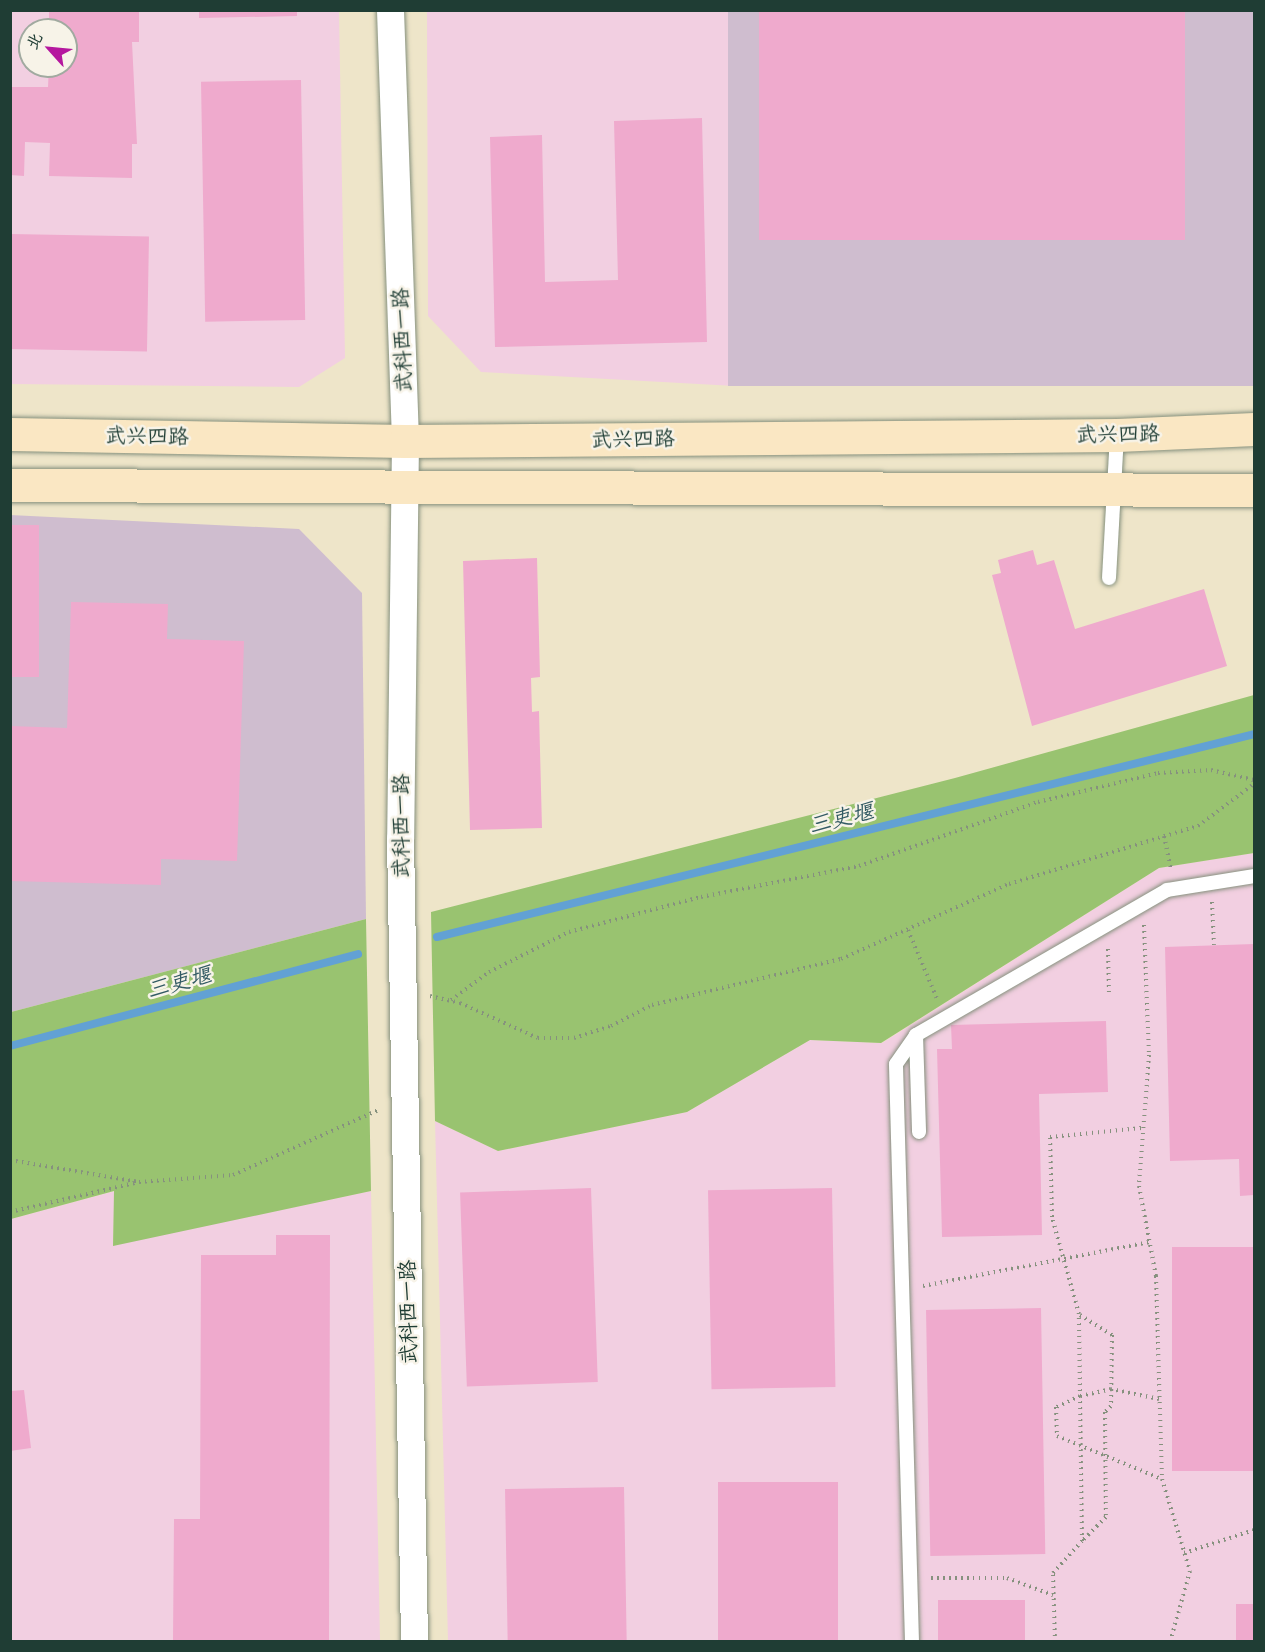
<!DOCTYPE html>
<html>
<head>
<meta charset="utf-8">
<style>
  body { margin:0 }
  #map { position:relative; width:1265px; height:1652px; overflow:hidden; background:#eee5c9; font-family:Delius,"LXGW WenKai TC",sans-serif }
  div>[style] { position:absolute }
  .built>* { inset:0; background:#f2cfe1 }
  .industrial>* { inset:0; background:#cfbdcf; transform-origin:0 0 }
  .green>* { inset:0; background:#99c370 }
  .stream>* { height:8px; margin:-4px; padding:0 4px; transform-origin:4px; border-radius:4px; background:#62a1d4 }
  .building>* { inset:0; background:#efaacd; transform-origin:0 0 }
  .path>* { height:4px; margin-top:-2px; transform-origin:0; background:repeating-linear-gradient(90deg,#86917e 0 1.5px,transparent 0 6px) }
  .roads { filter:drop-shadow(0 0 2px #86917e) drop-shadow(0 0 2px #86917e) }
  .service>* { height:14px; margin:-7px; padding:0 7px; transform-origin:7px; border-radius:7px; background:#fff }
  .minor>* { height:27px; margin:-13.5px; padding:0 13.5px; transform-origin:13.5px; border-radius:13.5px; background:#fff }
  .secondary>* { height:33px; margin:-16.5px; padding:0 16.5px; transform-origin:16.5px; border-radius:16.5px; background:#fae7c3 }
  span { translate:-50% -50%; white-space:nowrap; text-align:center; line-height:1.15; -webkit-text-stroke:5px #f7f3e8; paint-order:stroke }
  .street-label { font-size:21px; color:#1f3d34 }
  .water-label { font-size:22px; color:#335b64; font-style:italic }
  .frame { position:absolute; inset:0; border:12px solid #1f3d34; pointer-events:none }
  .north { position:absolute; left:18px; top:18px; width:60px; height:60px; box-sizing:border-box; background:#f7f3e8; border:2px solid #a1aaa0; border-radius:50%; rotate:297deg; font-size:16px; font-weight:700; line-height:24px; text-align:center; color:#1f3d34 }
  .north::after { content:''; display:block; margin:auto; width:21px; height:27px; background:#b5179e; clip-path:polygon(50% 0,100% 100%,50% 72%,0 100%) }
</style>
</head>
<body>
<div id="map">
  <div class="built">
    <i style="clip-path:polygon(evenodd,11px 11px,339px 11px,345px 358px,299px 387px,11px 384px,11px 11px,30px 30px,66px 30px,66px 66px,30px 66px,30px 30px)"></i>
    <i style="clip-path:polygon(427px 11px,728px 11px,735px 386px,481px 372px,428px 316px)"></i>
    <i style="clip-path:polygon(1254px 853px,1254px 1641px,448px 1641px,435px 1121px,498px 1151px,687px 1112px,810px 1040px,882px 1043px,1159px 868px)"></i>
    <i style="clip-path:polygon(115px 1191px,113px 1245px,371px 1191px,380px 1641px,11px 1642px,11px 1219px)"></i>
  </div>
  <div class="industrial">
    <i style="left:728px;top:11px;width:526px;height:375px"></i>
    <i style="clip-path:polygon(10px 515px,299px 529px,362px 593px,366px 919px,11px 1012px)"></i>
  </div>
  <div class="green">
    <i style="clip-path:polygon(1254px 695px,1254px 853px,1159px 868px,881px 1043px,810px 1040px,687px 1112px,498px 1151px,435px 1121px,431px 912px,955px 778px)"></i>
    <i style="clip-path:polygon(366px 919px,371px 1191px,113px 1246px,114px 1191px,11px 1219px,11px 1012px)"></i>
  </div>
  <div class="stream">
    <i style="left:437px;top:937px;width:842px;rotate:-13.95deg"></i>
    <i style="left:10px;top:1046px;width:360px;rotate:-14.8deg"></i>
  </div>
  <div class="building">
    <i style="clip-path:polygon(49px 10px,139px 10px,139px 42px,132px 42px,137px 144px,132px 144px,132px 178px,49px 176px,50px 143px,25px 142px,24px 176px,10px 175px,10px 87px,48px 87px,49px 66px,66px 66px,66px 30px,49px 30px)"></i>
    <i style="clip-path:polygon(199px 10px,297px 10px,297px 16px,199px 18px)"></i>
    <i style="left:759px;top:10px;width:426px;height:230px"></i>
    <i style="left:301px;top:80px;width:240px;height:100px;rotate:89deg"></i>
    <i style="clip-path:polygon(702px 118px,707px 342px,495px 347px,490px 137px,542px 135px,545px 282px,618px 280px,614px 121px)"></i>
    <i style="left:10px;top:234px;width:139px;height:115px;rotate:1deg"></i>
    <i style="left:10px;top:525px;width:29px;height:152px"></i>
    <i style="clip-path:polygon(1033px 550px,1037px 565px,1054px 560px,1075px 629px,1204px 589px,1227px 666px,1032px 726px,992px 575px,1001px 573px,998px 560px)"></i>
    <i style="clip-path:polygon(537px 558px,540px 677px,531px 678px,532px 712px,539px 711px,542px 828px,470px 830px,463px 561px)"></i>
    <i style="clip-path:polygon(71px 602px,168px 604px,167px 639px,244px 641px,237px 861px,161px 859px,161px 885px,10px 881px,10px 726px,67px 728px)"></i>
    <i style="clip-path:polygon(1254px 944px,1254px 1195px,1240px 1196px,1239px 1159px,1170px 1161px,1165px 947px)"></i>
    <i style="clip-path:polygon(1106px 1021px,1108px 1092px,1039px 1094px,1042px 1235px,942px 1237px,937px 1049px,952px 1049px,951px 1025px)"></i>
    <i style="left:591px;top:1188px;width:194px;height:131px;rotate:88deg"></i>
    <i style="left:832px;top:1188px;width:199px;height:124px;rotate:89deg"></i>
    <i style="clip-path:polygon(276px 1235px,330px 1235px,329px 1642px,173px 1642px,174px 1519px,200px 1519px,201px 1255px,276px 1255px)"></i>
    <i style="left:1254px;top:1247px;width:224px;height:82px;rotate:90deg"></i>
    <i style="left:1041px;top:1308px;width:246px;height:115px;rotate:89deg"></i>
    <i style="clip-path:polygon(24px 1390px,31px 1448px,10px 1451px,10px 1391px)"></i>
    <i style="left:838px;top:1482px;width:160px;height:120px;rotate:90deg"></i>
    <i style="left:624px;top:1487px;width:155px;height:119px;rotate:89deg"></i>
    <i style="left:938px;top:1600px;width:87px;height:42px"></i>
    <i style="left:1236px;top:1604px;width:18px;height:38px"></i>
  </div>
  <div class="path">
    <i style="left:1164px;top:836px;width:35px;rotate:78deg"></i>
    <i style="left:1212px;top:902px;width:43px;rotate:87.3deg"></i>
    <i style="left:1144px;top:925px;width:130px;rotate:87.8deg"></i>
    <i style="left:1149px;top:1055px;width:131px;rotate:94.4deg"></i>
    <i style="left:1139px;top:1186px;width:92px;rotate:79.3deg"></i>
    <i style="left:1156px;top:1276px;width:203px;rotate:88.3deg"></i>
    <i style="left:1162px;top:1479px;width:96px;rotate:73.1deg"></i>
    <i style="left:1190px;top:1571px;width:74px;rotate:105.7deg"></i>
    <i style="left:908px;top:930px;width:77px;rotate:67.1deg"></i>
    <i style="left:1108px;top:949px;width:43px;rotate:88.7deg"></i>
    <i style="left:430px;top:996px;width:31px;rotate:13deg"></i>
    <i style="left:460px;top:1003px;width:85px;rotate:24.2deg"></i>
    <i style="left:538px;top:1038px;width:36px"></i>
    <i style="left:574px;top:1038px;width:39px;rotate:-18deg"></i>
    <i style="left:611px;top:1026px;width:46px;rotate:-27.1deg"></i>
    <i style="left:652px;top:1005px;width:195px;rotate:-13.7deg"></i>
    <i style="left:841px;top:959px;width:184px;rotate:-24.1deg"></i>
    <i style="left:1009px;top:884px;width:198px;rotate:-17.1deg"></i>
    <i style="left:1198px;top:826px;width:70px;rotate:-36.9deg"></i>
    <i style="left:451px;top:1000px;width:47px;rotate:-36.4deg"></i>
    <i style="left:489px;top:972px;width:89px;rotate:-26.6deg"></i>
    <i style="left:569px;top:932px;width:137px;rotate:-14.9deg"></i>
    <i style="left:701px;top:897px;width:161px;rotate:-11.1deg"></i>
    <i style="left:859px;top:866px;width:190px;rotate:-19.7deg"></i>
    <i style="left:1038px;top:802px;width:123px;rotate:-13.6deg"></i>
    <i style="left:1158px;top:773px;width:53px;rotate:-3.2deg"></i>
    <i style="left:1211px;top:770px;width:44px;rotate:13.1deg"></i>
    <i style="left:10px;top:1160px;width:131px;rotate:9.7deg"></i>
    <i style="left:139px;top:1182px;width:94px;rotate:-4.3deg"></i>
    <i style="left:233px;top:1175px;width:159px;rotate:-24.1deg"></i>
    <i style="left:10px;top:1212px;width:128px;rotate:-13.1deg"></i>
    <i style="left:923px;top:1286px;width:231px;rotate:-11deg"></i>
    <i style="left:1080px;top:1315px;width:38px;rotate:32deg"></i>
    <i style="left:1112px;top:1335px;width:71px;rotate:90.8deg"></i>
    <i style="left:1111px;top:1406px;width:8px;rotate:135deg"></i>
    <i style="left:1105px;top:1412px;width:105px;rotate:89.5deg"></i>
    <i style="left:1106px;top:1517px;width:34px;rotate:135deg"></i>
    <i style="left:1159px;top:1399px;width:49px;rotate:-168.2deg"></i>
    <i style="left:1111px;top:1389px;width:32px;rotate:167deg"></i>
    <i style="left:1080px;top:1396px;width:26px;rotate:155deg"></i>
    <i style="left:1056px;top:1407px;width:29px;rotate:88deg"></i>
    <i style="left:1057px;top:1436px;width:113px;rotate:22.3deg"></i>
    <i style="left:1184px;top:1553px;width:74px;rotate:-18.2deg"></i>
    <i style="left:931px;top:1578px;width:76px"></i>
    <i style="left:1007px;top:1578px;width:49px;rotate:20.3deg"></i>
    <i style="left:1055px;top:1642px;width:69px;rotate:-91.7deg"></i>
    <i style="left:1053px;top:1573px;width:43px;rotate:-47.8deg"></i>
    <i style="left:1082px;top:1541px;width:227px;rotate:-90.8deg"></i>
    <i style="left:1079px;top:1314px;width:101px;rotate:-105.6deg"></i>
    <i style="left:1052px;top:1217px;width:80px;rotate:-91.4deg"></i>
    <i style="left:1050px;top:1137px;width:92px;rotate:-5.6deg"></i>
  </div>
  <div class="roads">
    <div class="service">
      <i style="left:1109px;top:578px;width:143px;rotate:-86.8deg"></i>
      <i style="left:916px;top:1035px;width:97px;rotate:88.2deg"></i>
      <i style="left:912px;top:1642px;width:578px;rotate:-91.59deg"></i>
      <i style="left:896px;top:1064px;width:35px;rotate:-55deg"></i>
      <i style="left:916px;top:1035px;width:290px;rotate:-30deg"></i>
      <i style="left:1167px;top:890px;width:88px;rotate:-9.1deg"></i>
    </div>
    <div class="minor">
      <i style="left:390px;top:10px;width:431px;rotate:88deg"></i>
      <i style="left:405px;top:441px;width:397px;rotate:90.7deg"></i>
      <i style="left:400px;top:838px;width:804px;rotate:89deg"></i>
    </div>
    <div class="secondary">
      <i style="left:10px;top:434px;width:395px;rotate:1deg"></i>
      <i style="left:405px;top:441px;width:712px;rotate:-0.48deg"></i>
      <i style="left:1117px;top:435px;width:137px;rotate:-2.5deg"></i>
      <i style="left:10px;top:485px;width:1244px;rotate:0.23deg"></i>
    </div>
  </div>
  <div class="street-label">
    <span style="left:402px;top:340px;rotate:-92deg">武科西一路</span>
    <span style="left:1118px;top:434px;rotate:-1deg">武兴四路</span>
    <span style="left:147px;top:436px;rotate:1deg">武兴四路</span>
    <span style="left:633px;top:439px;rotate:-1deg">武兴四路</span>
    <span style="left:401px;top:826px;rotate:-90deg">武科西一路</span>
    <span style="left:408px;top:1312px;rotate:-91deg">武科西一路</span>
  </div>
  <div class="water-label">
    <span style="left:841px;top:818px;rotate:-14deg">三吏堰</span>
    <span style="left:179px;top:982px;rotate:-15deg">三吏堰</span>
  </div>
  <div class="frame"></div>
  <div class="north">北</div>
</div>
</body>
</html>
